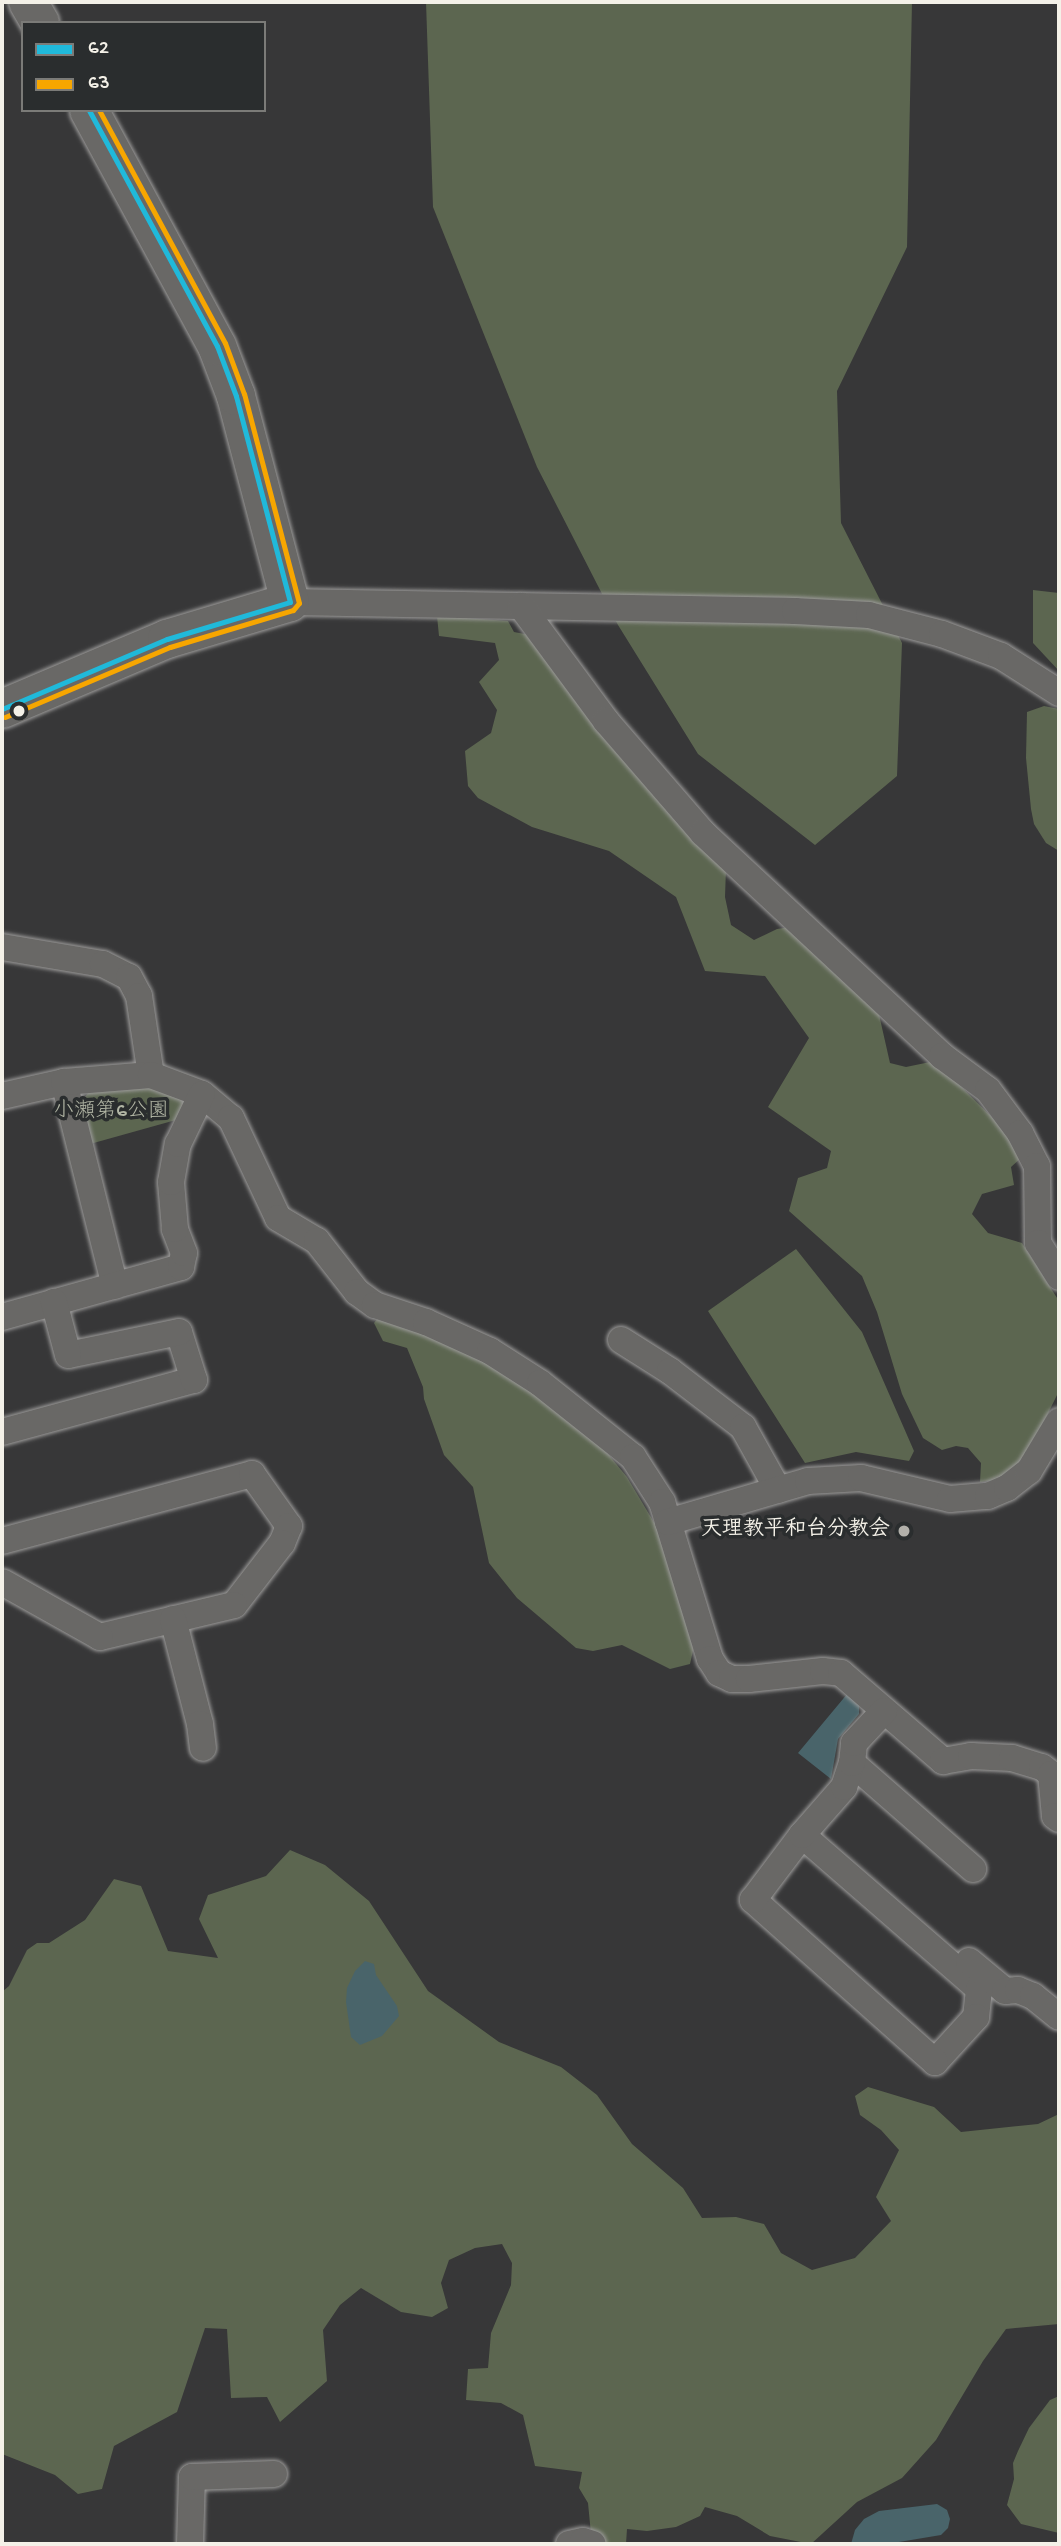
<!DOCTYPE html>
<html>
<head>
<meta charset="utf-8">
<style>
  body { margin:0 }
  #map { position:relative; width:1061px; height:2546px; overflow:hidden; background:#373738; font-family:"Gochi Hand","Klee One",sans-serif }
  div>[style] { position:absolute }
  .green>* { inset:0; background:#5c6650 }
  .water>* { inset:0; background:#49646a }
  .roads { filter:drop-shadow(0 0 2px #9d9c9b) drop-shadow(0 0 2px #9d9c9b) }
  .minor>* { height:26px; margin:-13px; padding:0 13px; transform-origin:13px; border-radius:13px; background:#696866 }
  .highway>* { height:38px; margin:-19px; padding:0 19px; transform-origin:19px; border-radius:19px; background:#696866 }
  .bus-1>* { height:5px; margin:-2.5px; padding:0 2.5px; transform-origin:2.5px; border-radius:2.5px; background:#20b9da }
  .bus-2>* { height:5px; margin:-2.5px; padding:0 2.5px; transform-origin:2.5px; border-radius:2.5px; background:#f7a600 }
  .dots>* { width:19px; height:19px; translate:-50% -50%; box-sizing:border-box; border:4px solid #2a2d2e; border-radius:50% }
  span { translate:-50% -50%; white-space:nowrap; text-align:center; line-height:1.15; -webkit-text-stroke:7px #2a2d2e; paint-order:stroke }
  .park-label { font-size:21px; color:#b2b6a5 }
  .poi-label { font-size:21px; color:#f4f1e8; font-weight:700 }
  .right { translate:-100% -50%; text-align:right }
  .frame { position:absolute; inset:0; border:4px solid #f4f1e8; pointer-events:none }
  .legend { position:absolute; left:21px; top:21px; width:245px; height:91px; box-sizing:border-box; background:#2a2d2e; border:2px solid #7b7b78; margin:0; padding:9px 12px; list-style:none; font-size:21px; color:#f4f1e8 }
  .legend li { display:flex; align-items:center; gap:14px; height:35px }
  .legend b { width:35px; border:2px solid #7b7b78 }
</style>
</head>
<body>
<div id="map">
  <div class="green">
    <i style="clip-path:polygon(426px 2px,912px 2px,907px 247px,837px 391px,841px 523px,902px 643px,897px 776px,815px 845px,698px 754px,618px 625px,537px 467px,433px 207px)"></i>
    <i style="clip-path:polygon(1033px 590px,1059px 593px,1059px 671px,1033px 643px)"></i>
    <i style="clip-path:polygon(437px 616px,508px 621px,514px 632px,530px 635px,726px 869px,725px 897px,731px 925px,754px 940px,777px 929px,790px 927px,878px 1010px,890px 1063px,906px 1067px,930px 1062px,938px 1064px,1001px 1126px,1021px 1158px,1011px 1167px,1014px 1185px,982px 1194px,972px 1214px,988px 1233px,1022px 1243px,1059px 1301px,1059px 1391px,1027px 1456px,999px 1480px,980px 1482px,981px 1463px,968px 1448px,956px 1446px,942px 1450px,923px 1438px,902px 1394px,877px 1312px,862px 1276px,789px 1211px,798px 1178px,827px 1168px,831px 1151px,768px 1107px,809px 1038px,765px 976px,705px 971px,676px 897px,609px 851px,532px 827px,478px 798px,468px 786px,465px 751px,491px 733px,497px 710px,479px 682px,499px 660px,495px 643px,439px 636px)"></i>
    <i style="clip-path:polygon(1044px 706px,1059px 709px,1059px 851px,1046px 843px,1034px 824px,1031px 809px,1026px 758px,1027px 712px)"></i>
    <i style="clip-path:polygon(154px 1084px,185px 1094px,183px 1118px,90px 1144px,79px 1105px,88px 1093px)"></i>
    <i style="clip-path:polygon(796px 1249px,862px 1332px,914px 1451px,909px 1461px,856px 1452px,805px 1463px,708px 1311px)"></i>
    <i style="clip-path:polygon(380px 1316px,502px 1366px,598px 1442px,627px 1477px,655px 1524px,695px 1642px,690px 1664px,670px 1669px,622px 1645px,593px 1651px,576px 1648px,517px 1598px,489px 1563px,473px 1487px,444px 1455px,424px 1399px,423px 1387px,407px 1348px,383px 1341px,374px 1323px)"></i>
    <i style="clip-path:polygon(290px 1850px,325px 1865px,369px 1901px,428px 1991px,499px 2042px,561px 2067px,597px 2095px,632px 2144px,683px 2188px,702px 2218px,736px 2217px,764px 2224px,781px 2253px,812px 2270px,855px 2258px,891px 2221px,876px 2197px,899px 2150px,881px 2130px,860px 2115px,855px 2096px,868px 2087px,934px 2107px,961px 2132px,1038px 2124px,1059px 2114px,1059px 2324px,1006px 2329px,983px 2361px,936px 2440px,902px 2478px,857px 2502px,811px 2544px,770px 2536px,737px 2516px,705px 2507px,700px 2516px,676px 2527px,647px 2531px,627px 2529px,626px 2544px,605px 2544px,591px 2534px,588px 2503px,579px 2488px,582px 2472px,535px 2466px,523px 2415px,501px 2403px,466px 2400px,468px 2369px,488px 2368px,491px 2333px,511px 2285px,512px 2263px,502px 2244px,475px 2248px,449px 2260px,441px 2283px,448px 2308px,432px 2317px,401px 2312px,361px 2288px,340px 2305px,323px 2330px,327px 2381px,280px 2422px,267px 2397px,231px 2398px,227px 2329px,205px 2328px,177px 2412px,114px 2446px,102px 2489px,78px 2494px,55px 2475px,2px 2454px,2px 1992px,9px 1986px,27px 1950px,37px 1943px,49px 1943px,85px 1920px,114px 1879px,141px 1886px,168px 1951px,218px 1958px,199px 1919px,208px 1895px,266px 1876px)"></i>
    <i style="clip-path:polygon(1059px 2396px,1059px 2533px,1021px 2524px,1007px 2505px,1014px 2479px,1013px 2463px,1018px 2451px,1029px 2428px,1050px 2400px)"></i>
  </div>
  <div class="water">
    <i style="clip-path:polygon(848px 1693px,859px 1701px,859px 1714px,838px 1739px,831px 1779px,798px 1753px)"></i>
    <i style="clip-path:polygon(365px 1961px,374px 1964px,376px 1975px,397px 2006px,399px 2016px,382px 2036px,360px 2045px,351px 2037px,346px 2002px,347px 1988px,355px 1971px)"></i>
    <i style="clip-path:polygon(937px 2504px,947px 2510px,950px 2519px,948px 2528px,941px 2535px,887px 2544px,851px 2544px,855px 2530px,864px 2519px,879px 2511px)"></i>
  </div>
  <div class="roads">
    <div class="minor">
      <i style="left:290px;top:602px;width:505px;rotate:1.02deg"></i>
      <i style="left:795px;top:611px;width:74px;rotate:3.1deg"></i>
      <i style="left:869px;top:615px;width:75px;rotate:14.6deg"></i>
      <i style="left:942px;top:634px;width:63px;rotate:20.4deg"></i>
      <i style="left:1001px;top:656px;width:69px;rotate:32.5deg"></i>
      <i style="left:521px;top:606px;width:143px;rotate:53.5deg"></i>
      <i style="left:606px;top:721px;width:148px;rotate:49.1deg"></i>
      <i style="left:703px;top:833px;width:327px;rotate:43deg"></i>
      <i style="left:942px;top:1056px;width:57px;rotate:36.5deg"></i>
      <i style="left:988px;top:1090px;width:54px;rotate:53.3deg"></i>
      <i style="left:1020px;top:1133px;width:37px;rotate:63deg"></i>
      <i style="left:1037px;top:1166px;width:77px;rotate:89.3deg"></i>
      <i style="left:1038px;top:1243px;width:40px;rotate:58deg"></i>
      <i style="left:2px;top:947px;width:102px;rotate:9.6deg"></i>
      <i style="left:103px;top:964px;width:29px;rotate:27deg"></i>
      <i style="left:129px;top:977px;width:21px;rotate:62deg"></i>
      <i style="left:139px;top:996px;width:80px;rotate:81.4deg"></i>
      <i style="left:64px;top:1082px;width:210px;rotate:76deg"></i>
      <i style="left:2px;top:1096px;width:64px;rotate:-12.7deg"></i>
      <i style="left:64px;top:1082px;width:87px;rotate:-4.6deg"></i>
      <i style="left:151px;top:1075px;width:54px;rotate:20.4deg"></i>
      <i style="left:202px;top:1094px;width:38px;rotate:40deg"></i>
      <i style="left:231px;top:1118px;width:110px;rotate:64.8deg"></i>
      <i style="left:278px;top:1218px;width:45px;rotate:30.5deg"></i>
      <i style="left:317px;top:1241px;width:65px;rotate:51.9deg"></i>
      <i style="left:357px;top:1292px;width:22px;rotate:36deg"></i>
      <i style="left:375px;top:1305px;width:54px;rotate:18.4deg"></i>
      <i style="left:426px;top:1322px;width:70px;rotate:24.4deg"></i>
      <i style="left:490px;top:1351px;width:59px;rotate:32.6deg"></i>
      <i style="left:540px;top:1383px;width:119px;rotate:38.5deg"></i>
      <i style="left:633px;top:1457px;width:54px;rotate:57.2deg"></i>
      <i style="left:662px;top:1502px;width:164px;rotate:73deg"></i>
      <i style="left:710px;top:1659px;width:17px;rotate:57deg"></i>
      <i style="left:719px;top:1673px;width:14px;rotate:25deg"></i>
      <i style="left:732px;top:1679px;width:17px"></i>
      <i style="left:749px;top:1679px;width:74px;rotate:-6.2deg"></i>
      <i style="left:823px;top:1671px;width:18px;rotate:6deg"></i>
      <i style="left:841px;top:1673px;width:135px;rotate:40.8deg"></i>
      <i style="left:943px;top:1761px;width:28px;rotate:-10deg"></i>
      <i style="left:971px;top:1756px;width:41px;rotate:2.8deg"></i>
      <i style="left:1012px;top:1758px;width:31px;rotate:17deg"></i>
      <i style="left:1042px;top:1767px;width:11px;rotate:38deg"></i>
      <i style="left:1051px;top:1774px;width:42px;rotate:84.6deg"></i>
      <i style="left:1055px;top:1816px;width:5px;rotate:37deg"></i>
      <i style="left:2px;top:1317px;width:186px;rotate:-15.6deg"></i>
      <i style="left:181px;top:1267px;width:14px;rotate:-78deg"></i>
      <i style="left:184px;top:1253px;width:26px;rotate:-111deg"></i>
      <i style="left:175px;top:1229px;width:47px;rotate:-94.9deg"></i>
      <i style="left:171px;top:1182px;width:39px;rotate:-80deg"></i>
      <i style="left:178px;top:1144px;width:55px;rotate:-64.4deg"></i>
      <i style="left:621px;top:1340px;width:58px;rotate:32.3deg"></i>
      <i style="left:670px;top:1371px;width:92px;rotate:37.5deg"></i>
      <i style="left:743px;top:1427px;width:72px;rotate:60.9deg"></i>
      <i style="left:2px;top:1432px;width:199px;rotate:-15.2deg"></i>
      <i style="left:194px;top:1380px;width:50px;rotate:-107.4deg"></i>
      <i style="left:179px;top:1332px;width:113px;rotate:168.3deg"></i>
      <i style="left:68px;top:1355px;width:55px;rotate:-104.8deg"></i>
      <i style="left:668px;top:1522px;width:146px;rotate:-16.3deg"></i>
      <i style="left:808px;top:1481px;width:53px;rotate:-3.2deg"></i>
      <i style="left:861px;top:1478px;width:91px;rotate:13.3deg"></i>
      <i style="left:950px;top:1499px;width:38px;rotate:-5deg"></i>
      <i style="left:988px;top:1496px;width:21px;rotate:-23deg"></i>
      <i style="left:1007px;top:1488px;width:28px;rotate:-38deg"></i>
      <i style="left:1029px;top:1471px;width:58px;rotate:-59deg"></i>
      <i style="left:2px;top:1541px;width:259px;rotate:-15deg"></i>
      <i style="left:252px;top:1474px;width:64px;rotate:54.6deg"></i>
      <i style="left:289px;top:1526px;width:18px;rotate:112deg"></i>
      <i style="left:282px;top:1543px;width:78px;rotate:127.7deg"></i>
      <i style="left:234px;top:1605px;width:138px;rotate:166.6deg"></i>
      <i style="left:100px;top:1637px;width:112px;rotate:-150.7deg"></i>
      <i style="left:173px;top:1619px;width:108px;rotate:75.6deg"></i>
      <i style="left:200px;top:1724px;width:24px;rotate:83deg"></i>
      <i style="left:852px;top:1763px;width:161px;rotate:41.2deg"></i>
      <i style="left:802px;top:1835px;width:235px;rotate:41deg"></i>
      <i style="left:979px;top:1989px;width:28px;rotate:96deg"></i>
      <i style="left:976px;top:2017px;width:61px;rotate:132.3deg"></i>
      <i style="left:935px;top:2062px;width:244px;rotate:-138.3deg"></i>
      <i style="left:753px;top:1900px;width:81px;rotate:-53deg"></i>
      <i style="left:802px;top:1835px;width:64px;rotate:-48.8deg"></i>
      <i style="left:844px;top:1787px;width:25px;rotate:-72deg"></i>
      <i style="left:852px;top:1763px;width:20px;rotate:-84deg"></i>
      <i style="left:854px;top:1743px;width:44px;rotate:-46.8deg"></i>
      <i style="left:969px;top:1961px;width:47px;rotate:39.8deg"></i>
      <i style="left:1005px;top:1991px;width:13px;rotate:-4deg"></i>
      <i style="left:1018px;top:1990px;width:16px;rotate:22deg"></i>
      <i style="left:1033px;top:1996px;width:33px;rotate:39deg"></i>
      <i style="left:190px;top:2544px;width:67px;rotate:-88.3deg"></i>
      <i style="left:192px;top:2477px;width:82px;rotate:-2.1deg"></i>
      <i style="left:569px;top:2544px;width:14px;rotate:-12deg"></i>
      <i style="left:583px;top:2541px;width:10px;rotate:17deg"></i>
    </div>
    <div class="highway">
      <i style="left:28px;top:2px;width:24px;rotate:60deg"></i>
      <i style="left:2px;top:709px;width:179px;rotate:-23deg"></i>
      <i style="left:167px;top:639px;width:128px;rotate:-16.7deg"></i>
      <i style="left:290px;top:602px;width:213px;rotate:-104.7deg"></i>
      <i style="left:236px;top:396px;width:53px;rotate:-110.8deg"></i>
      <i style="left:217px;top:346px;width:268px;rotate:-118.5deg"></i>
    </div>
  </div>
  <div class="bus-1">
    <i style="left:2px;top:709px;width:179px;rotate:-23deg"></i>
    <i style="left:167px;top:639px;width:128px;rotate:-16.7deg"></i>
    <i style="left:290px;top:602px;width:213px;rotate:-104.7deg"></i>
    <i style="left:236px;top:396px;width:53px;rotate:-110.8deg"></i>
    <i style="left:217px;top:346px;width:268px;rotate:-118.5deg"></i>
  </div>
  <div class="bus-2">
    <i style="left:5px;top:717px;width:179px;rotate:-23deg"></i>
    <i style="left:170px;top:647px;width:128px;rotate:-16.7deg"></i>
    <i style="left:293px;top:610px;width:9px;rotate:-49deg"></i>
    <i style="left:299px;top:603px;width:216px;rotate:-104.7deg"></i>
    <i style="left:244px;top:394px;width:54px;rotate:-110.4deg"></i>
    <i style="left:225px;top:343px;width:265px;rotate:-118.4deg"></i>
  </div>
  <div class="dots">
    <i style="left:19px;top:711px;background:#f4f1e8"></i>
    <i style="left:904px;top:1531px;background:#b2b0aa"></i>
  </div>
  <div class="park-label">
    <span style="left:111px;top:1113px">小瀬第6公園</span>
  </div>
  <div class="poi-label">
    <span class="right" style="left:890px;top:1531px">天理教平和台分教会</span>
  </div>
  <div class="frame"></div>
  <ul class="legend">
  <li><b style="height:9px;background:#20b9da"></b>62</li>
  <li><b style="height:9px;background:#f7a600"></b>63</li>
  </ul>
</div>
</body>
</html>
